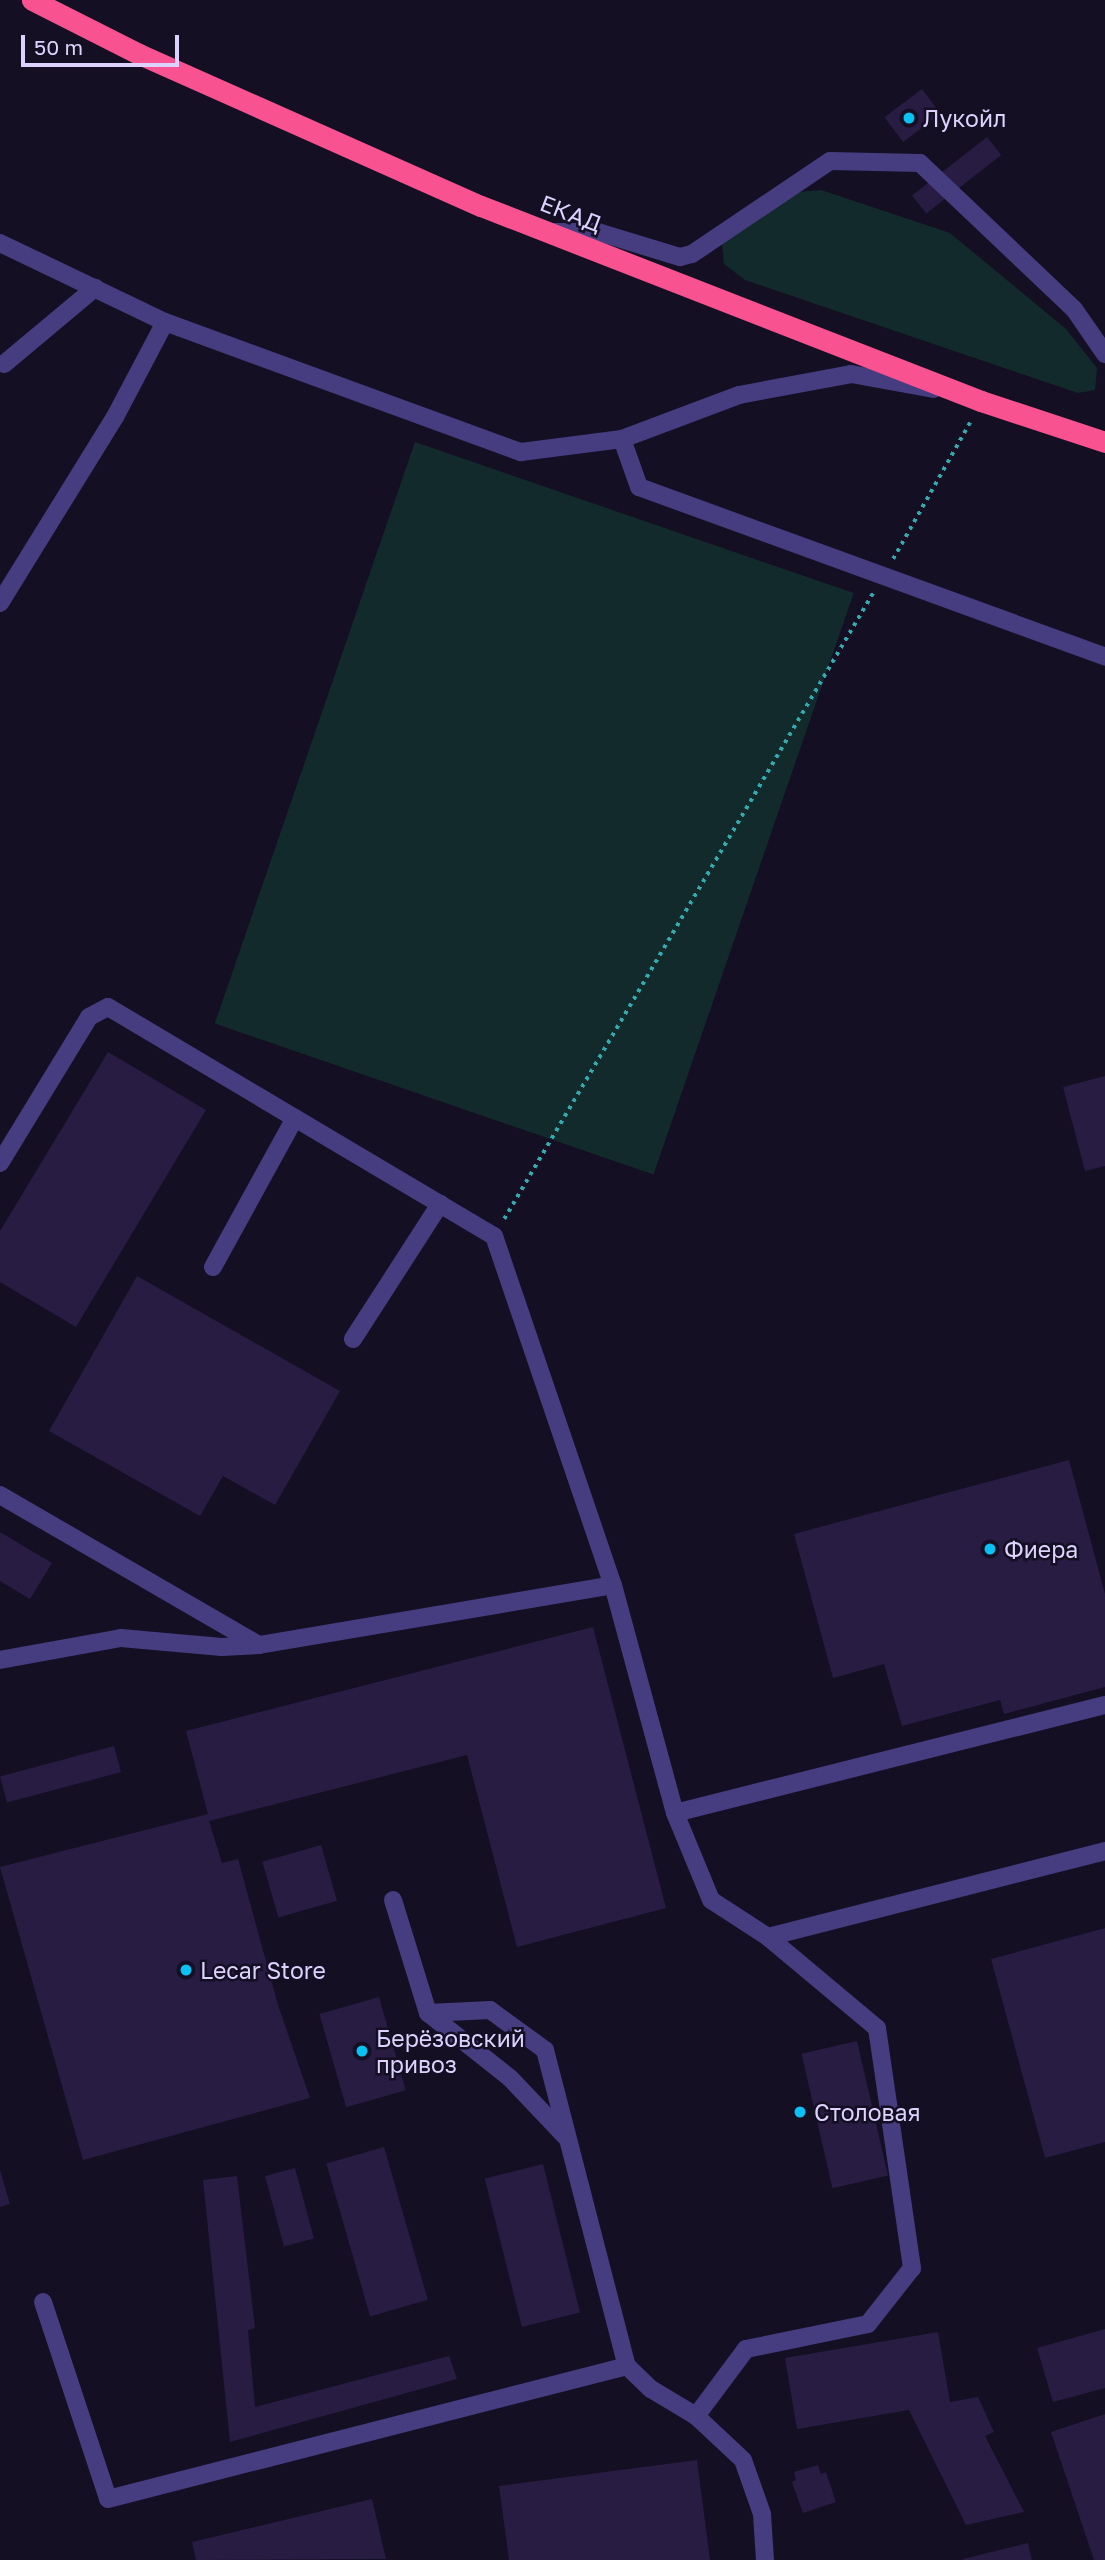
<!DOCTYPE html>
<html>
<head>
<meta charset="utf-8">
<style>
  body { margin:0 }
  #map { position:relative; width:1105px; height:2560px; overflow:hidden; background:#140f23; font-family:"Golos Text",sans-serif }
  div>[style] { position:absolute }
  .green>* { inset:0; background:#122a2c; transform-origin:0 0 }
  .building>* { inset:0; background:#281c43; transform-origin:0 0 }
  .path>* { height:3.5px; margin-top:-1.75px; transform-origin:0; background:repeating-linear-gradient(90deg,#33aab0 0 3.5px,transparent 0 8.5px) }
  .minor>* { height:18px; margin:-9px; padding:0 9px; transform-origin:9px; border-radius:9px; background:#463c80 }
  .highway>* { height:21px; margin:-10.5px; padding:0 10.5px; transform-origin:10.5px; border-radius:10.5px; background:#f85290 }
  .dots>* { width:19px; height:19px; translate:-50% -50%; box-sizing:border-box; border:4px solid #140f23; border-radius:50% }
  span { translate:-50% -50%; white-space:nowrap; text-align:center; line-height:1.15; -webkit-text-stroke:5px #140f23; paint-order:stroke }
  .poi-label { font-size:23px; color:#dcd2fd }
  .left { translate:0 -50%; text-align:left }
  .street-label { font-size:23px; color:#dcd2fd }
  .scale { position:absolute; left:21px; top:35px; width:158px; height:32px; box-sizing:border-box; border:4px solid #dcd2fd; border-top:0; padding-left:9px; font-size:21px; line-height:24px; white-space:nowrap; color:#dcd2fd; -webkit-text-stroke:5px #140f23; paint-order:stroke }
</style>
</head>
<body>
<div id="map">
  <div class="green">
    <i style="clip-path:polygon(821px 190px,950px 233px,1066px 329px,1097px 368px,1095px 390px,1078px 393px,745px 280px,724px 264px,722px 243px,797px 192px)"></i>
    <i style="left:415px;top:442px;width:464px;height:615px;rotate:19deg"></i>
  </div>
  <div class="building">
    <i style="left:922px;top:89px;width:31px;height:47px;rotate:53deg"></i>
    <i style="left:987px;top:137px;width:23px;height:95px;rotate:52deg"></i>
    <i style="clip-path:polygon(108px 1052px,206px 1110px,76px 1327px,0 1282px,0 1231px)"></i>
    <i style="clip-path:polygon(1105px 1076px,1105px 1166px,1085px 1171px,1063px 1087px)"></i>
    <i style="clip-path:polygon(137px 1276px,340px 1391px,275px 1505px,223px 1476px,200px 1516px,49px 1431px)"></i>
    <i style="clip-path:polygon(1069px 1460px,1105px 1594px,1105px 1687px,1004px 1714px,1000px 1700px,902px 1726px,884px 1664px,833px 1678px,794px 1534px)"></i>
    <i style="clip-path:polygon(0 1532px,52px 1563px,30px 1599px,0 1581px)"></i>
    <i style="clip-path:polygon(593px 1627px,666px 1908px,517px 1947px,467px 1755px,209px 1821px,222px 1863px,238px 1859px,278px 2005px,310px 2098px,83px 2160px,0 1867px,208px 1814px,186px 1731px)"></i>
    <i style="left:114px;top:1746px;width:27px;height:118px;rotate:75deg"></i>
    <i style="left:321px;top:1845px;width:58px;height:61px;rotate:74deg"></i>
    <i style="clip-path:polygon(1105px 1928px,1105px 2142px,1045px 2158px,991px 1959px)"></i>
    <i style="left:379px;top:1997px;width:97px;height:62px;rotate:74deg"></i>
    <i style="left:857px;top:2041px;width:138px;height:57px;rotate:77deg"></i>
    <i style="left:384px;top:2147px;width:159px;height:60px;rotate:74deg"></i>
    <i style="left:543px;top:2164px;width:153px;height:60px;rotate:76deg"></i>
    <i style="left:295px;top:2168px;width:73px;height:31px;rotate:75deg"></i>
    <i style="clip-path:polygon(0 2170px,10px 2204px,0 2207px)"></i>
    <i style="clip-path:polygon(237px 2176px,255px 2328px,248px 2330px,255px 2407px,449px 2356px,457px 2379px,230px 2442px,203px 2180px)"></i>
    <i style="clip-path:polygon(1105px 2329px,1105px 2388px,1053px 2402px,1037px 2348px)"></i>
    <i style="clip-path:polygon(938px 2332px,950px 2402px,978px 2397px,994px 2432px,985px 2436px,1024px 2512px,966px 2525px,909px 2410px,797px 2429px,785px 2358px)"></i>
    <i style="clip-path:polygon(1105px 2414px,1105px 2560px,1094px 2560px,1051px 2432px)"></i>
    <i style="clip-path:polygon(697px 2460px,710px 2560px,509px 2560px,499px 2486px)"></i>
    <i style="clip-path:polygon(818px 2465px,821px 2474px,826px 2472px,836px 2502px,803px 2513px,792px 2482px,796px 2480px,794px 2472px)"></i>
    <i style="clip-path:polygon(372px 2499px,386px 2559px,196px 2560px,192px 2542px)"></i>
    <i style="clip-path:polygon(1028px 2543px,1032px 2560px,963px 2560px,963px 2559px)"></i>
  </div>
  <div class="path">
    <i style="left:893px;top:559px;width:161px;rotate:-60.6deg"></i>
    <i style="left:504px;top:1219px;width:727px;rotate:-59.48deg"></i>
  </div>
  <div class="minor">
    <i style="left:555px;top:232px;width:43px"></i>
    <i style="left:598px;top:232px;width:86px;rotate:17deg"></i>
    <i style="left:680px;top:257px;width:12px;rotate:-14deg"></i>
    <i style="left:692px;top:254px;width:166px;rotate:-34deg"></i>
    <i style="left:830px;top:161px;width:90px;rotate:1.3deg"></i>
    <i style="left:920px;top:163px;width:212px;rotate:43.5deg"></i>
    <i style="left:1074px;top:309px;width:55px;rotate:55.4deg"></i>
    <i style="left:0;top:243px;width:183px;rotate:25.6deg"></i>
    <i style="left:165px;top:322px;width:379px;rotate:20.1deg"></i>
    <i style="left:521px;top:452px;width:102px;rotate:-7.3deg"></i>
    <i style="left:622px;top:439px;width:125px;rotate:-20.6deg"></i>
    <i style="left:739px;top:395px;width:114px;rotate:-10.6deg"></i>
    <i style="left:851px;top:374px;width:84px;rotate:10.2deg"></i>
    <i style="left:4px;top:364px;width:119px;rotate:-39.9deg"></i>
    <i style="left:622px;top:439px;width:51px;rotate:70.5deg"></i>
    <i style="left:639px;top:487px;width:496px;rotate:20deg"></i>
    <i style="left:0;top:603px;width:219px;rotate:-58.3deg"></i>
    <i style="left:115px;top:417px;width:107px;rotate:-62.2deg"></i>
    <i style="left:0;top:1163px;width:171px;rotate:-58.6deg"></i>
    <i style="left:89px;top:1017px;width:21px;rotate:-28deg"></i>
    <i style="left:108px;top:1007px;width:449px;rotate:30.7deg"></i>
    <i style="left:494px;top:1236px;width:369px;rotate:71.2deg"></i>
    <i style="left:613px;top:1585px;width:236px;rotate:74.8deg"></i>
    <i style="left:675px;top:1813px;width:94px;rotate:67.5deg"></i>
    <i style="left:711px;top:1900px;width:68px;rotate:33deg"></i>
    <i style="left:768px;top:1937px;width:142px;rotate:39.9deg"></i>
    <i style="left:877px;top:2028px;width:243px;rotate:81.7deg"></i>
    <i style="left:912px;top:2268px;width:71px;rotate:128.2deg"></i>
    <i style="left:868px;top:2324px;width:125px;rotate:168.4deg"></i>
    <i style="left:746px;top:2349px;width:84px;rotate:126.7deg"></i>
    <i style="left:213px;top:1267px;width:170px;rotate:-61.2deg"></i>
    <i style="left:353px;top:1339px;width:161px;rotate:-57.2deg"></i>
    <i style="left:0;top:1495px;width:299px;rotate:30.1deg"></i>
    <i style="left:259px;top:1645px;width:359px;rotate:-9.6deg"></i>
    <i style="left:0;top:1660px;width:123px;rotate:-10.3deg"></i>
    <i style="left:121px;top:1638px;width:101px;rotate:5.1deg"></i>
    <i style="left:222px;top:1647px;width:37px;rotate:-3deg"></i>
    <i style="left:675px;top:1813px;width:443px;rotate:-14.1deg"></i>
    <i style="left:393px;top:1900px;width:118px;rotate:72.8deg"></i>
    <i style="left:428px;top:2013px;width:105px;rotate:38.4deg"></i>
    <i style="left:510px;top:2078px;width:81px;rotate:46.5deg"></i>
    <i style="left:768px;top:1937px;width:348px;rotate:-14.3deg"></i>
    <i style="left:428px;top:2013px;width:62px;rotate:-2.8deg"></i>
    <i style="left:490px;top:2010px;width:68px;rotate:36deg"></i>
    <i style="left:545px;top:2050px;width:326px;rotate:75.5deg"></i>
    <i style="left:627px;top:2366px;width:33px;rotate:44deg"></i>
    <i style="left:651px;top:2389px;width:52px;rotate:31deg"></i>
    <i style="left:696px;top:2416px;width:64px;rotate:43.1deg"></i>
    <i style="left:743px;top:2460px;width:57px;rotate:70.6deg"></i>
    <i style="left:762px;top:2514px;width:46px;rotate:86.3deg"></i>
    <i style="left:43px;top:2302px;width:207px;rotate:71.7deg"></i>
    <i style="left:108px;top:2499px;width:536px;rotate:-14.37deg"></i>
  </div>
  <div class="highway">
    <i style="left:32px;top:0;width:120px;rotate:26.8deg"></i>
    <i style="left:139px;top:54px;width:374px;rotate:24deg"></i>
    <i style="left:481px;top:206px;width:537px;rotate:21.31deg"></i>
    <i style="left:981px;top:401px;width:131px;rotate:18.3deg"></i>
  </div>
  <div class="dots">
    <i style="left:909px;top:118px;background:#09c1f2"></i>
    <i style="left:990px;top:1549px;background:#09c1f2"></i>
    <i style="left:186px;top:1970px;background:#09c1f2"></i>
    <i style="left:362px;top:2051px;background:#09c1f2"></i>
    <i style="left:800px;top:2112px;background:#09c1f2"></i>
  </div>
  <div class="poi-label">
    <span class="left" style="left:923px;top:118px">Лукойл</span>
    <span class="left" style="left:1004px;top:1549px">Фиера</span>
    <span class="left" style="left:200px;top:1970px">Lecar Store</span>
    <span class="left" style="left:376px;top:2051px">Берёзовский<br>привоз</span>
    <span class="left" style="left:814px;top:2112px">Столовая</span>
  </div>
  <div class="street-label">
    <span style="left:571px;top:213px;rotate:21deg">ЕКАД</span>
  </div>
  <div class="scale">50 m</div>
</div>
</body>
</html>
